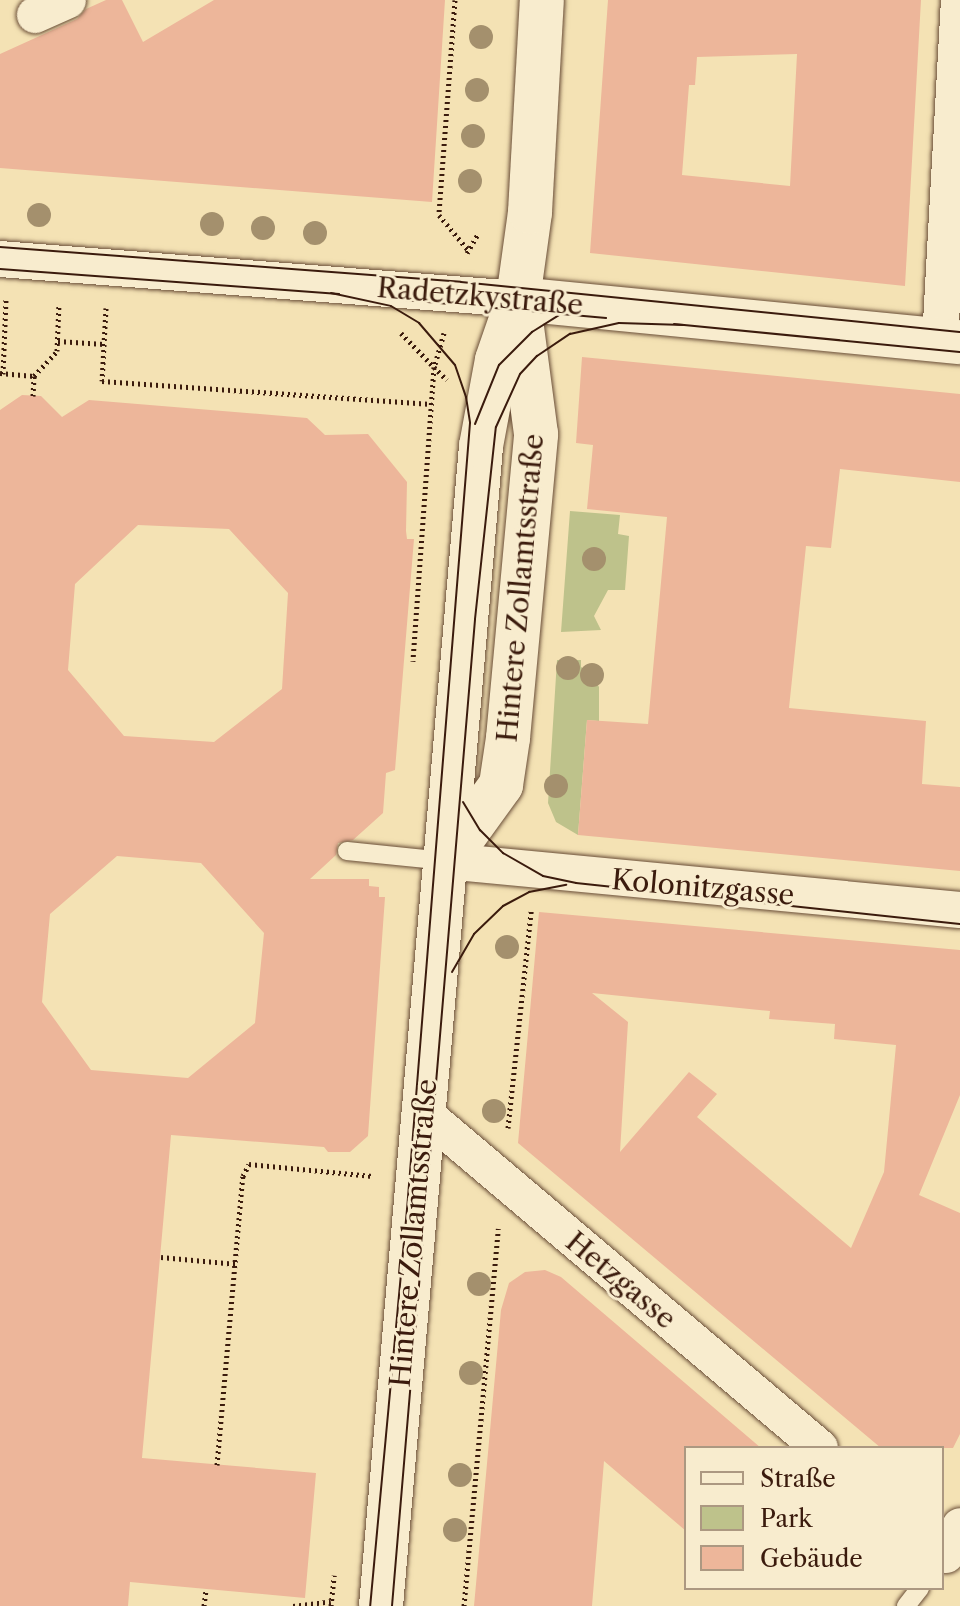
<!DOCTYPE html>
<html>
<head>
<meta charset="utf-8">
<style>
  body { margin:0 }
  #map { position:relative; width:960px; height:1606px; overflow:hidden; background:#f4e2b4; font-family:"Libre Caslon Text",serif }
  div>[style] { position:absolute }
  .green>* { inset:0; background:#bec28b }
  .building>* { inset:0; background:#edb69a }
  .path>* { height:5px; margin-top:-2.5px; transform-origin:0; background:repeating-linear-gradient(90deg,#3b1b0d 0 2px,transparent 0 6px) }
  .roads { filter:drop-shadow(0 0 2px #694d37) drop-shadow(0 0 2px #694d37) }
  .lane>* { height:18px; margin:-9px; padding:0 9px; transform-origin:9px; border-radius:9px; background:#f8ecce }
  .street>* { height:36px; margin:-18px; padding:0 18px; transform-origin:18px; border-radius:18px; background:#f8ecce }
  .secondary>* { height:44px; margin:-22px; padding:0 22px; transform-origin:22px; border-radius:22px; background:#f8ecce }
  .tram>* { height:2px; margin:-1px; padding:0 1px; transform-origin:1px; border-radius:1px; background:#3b1b0d }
  .trees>* { width:24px; height:24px; margin:-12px; border-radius:50%; background:#a4906d }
  span { translate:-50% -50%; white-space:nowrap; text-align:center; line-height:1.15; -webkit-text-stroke:6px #f8ecce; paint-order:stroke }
  .street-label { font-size:28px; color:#3b1b0d }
  .legend { position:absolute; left:684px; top:1446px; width:260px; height:144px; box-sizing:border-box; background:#f8ecce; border:2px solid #ac9881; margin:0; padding:10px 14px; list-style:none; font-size:24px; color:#3b1b0d }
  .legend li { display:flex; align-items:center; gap:16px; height:40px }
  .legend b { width:40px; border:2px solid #ac9881 }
</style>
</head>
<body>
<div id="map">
  <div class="green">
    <i style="clip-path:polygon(570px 511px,620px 515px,618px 534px,629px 536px,625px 590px,608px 590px,594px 616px,601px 630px,561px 632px)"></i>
    <i style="clip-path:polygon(557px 660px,581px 660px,581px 667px,590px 672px,599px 687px,599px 721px,587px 720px,578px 835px,556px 822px,548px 803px)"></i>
  </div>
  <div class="building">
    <i style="clip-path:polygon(106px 0,122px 0,143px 42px,214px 0,445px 0,432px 202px,0 168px,0 54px,77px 19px,86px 9px)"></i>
    <i style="clip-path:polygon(evenodd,608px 0,921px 0,905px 286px,590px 253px,608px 0,797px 54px,790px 186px,682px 175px,689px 85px,695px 85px,697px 57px,797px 54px)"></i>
    <i style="clip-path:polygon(582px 357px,960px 394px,960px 482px,840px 469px,831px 548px,806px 546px,789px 708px,926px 721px,922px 784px,960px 787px,960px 871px,578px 835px,587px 720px,648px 724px,667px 517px,587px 509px,593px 445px,576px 443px)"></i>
    <i style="clip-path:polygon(evenodd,22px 395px,41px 396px,62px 417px,89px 400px,307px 418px,325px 435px,368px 434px,407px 482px,406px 531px,407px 539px,414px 539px,395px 770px,386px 773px,383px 813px,353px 840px,338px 843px,336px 855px,310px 879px,369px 879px,369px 886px,379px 887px,379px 897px,385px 897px,368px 1136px,350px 1152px,328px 1152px,324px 1147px,171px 1135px,142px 1458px,316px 1473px,305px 1598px,130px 1582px,128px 1606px,0 1606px,0 410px,22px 395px,138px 525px,229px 529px,288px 593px,282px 689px,214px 742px,124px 736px,68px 670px,75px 584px,138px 525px,22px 395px,117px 856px,201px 863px,264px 933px,255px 1023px,188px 1078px,91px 1070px,42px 1002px,50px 914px,117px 856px)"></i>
    <i style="clip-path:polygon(evenodd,539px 912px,960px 950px,960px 1095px,919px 1195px,960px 1213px,960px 1434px,953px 1448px,881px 1448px,518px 1143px,539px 912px,592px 993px,770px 1011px,769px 1019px,835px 1024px,834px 1039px,896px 1045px,884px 1172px,851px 1248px,697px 1117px,717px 1094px,689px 1072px,620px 1152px,628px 1022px,592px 993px)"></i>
    <i style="clip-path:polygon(545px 1270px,561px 1277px,761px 1448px,686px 1448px,686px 1531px,604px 1461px,592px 1606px,474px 1606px,501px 1310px,509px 1283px,525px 1272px)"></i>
  </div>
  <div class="path">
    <i style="left:455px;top:0;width:216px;rotate:94.3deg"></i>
    <i style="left:439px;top:215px;width:47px;rotate:50.2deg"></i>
    <i style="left:467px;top:253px;width:22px;rotate:-60deg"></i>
    <i style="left:106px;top:308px;width:73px;rotate:93.1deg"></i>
    <i style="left:102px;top:381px;width:330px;rotate:4deg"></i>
    <i style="left:401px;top:333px;width:47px;rotate:45.9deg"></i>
    <i style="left:434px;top:367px;width:295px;rotate:94.1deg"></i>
    <i style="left:444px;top:333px;width:35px;rotate:106deg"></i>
    <i style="left:434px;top:367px;width:18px;rotate:45deg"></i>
    <i style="left:58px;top:341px;width:46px;rotate:3.7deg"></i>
    <i style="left:0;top:373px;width:34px;rotate:5deg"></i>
    <i style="left:34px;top:376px;width:34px;rotate:-47deg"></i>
    <i style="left:57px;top:351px;width:47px;rotate:-87.6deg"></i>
    <i style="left:3px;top:374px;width:75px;rotate:-87.7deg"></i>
    <i style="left:33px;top:396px;width:20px;rotate:-87deg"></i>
    <i style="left:508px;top:1128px;width:218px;rotate:-83.9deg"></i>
    <i style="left:161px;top:1257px;width:76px;rotate:5.3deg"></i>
    <i style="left:217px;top:1465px;width:290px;rotate:-84.9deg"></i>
    <i style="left:243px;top:1176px;width:13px;rotate:-63deg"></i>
    <i style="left:249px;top:1164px;width:124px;rotate:5.6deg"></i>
    <i style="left:204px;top:1606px;width:17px;rotate:-83deg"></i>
    <i style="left:293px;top:1606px;width:38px;rotate:-7deg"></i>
    <i style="left:331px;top:1606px;width:31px;rotate:-84deg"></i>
    <i style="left:464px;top:1606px;width:379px;rotate:-84.8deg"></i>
  </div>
  <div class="roads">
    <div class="lane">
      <i style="left:347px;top:851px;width:100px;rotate:5.8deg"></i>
      <i style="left:906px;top:1606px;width:23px;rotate:-52deg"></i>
    </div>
    <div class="street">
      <i style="left:35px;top:15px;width:36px;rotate:-24deg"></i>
      <i style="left:0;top:259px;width:520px;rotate:4.42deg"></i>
      <i style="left:940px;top:340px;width:341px;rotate:-86.8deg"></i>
      <i style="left:446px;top:861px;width:516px;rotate:5.45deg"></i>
      <i style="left:423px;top:1112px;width:520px;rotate:40.24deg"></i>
      <i style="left:946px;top:1555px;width:32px;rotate:-64deg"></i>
    </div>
    <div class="secondary">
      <i style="left:518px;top:299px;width:444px;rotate:5.6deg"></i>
      <i style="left:446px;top:861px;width:94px;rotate:-54.1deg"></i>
      <i style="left:501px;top:785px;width:48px;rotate:-81.5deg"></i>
      <i style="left:508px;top:738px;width:305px;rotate:-84.7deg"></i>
      <i style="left:536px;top:434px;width:130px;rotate:-97.5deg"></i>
      <i style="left:381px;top:1606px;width:1164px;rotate:-85.07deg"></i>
      <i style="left:481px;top:446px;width:87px;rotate:-79.5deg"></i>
      <i style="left:497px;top:360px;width:65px;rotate:-71deg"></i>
      <i style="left:518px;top:299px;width:88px;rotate:-82.1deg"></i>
      <i style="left:530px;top:212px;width:212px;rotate:-86.8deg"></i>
    </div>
  </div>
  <div class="tram">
    <i style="left:0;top:247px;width:462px;rotate:4.3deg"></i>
    <i style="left:461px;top:282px;width:501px;rotate:5.72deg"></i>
    <i style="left:0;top:269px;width:340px;rotate:4.2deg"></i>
    <i style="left:331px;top:293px;width:61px;rotate:12.2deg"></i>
    <i style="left:391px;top:306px;width:33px;rotate:31deg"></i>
    <i style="left:419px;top:323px;width:55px;rotate:49.4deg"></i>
    <i style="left:455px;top:365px;width:34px;rotate:71deg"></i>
    <i style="left:466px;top:397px;width:26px;rotate:81deg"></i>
    <i style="left:470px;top:423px;width:789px;rotate:94.58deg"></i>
    <i style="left:407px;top:1209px;width:399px;rotate:95.3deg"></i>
    <i style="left:383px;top:298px;width:224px;rotate:5.1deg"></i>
    <i style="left:674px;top:324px;width:287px;rotate:5.6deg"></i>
    <i style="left:475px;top:424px;width:64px;rotate:-67.9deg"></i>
    <i style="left:499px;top:365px;width:47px;rotate:-45deg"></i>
    <i style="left:532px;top:332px;width:36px;rotate:-32deg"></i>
    <i style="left:463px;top:802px;width:33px;rotate:59deg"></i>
    <i style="left:480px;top:830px;width:33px;rotate:45deg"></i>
    <i style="left:503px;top:853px;width:46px;rotate:29.9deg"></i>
    <i style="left:543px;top:876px;width:34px;rotate:12deg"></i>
    <i style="left:576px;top:883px;width:386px;rotate:6.1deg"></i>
    <i style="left:452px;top:972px;width:44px;rotate:-59.9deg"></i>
    <i style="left:474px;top:934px;width:40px;rotate:-44deg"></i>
    <i style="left:503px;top:906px;width:30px;rotate:-28deg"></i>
    <i style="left:529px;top:892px;width:38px;rotate:-11deg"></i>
    <i style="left:392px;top:1606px;width:990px;rotate:-85.19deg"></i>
    <i style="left:475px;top:619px;width:193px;rotate:-83.8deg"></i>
    <i style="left:496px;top:427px;width:58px;rotate:-65.6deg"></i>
    <i style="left:520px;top:374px;width:25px;rotate:-47deg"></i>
    <i style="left:537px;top:356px;width:40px;rotate:-34deg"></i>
    <i style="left:570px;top:334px;width:50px;rotate:-12.7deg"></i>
    <i style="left:619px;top:323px;width:65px;rotate:1.8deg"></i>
  </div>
  <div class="trees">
    <i style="left:481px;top:37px"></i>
    <i style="left:477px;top:90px"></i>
    <i style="left:473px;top:136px"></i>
    <i style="left:470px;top:181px"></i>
    <i style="left:39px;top:215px"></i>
    <i style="left:212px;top:224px"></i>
    <i style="left:263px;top:228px"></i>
    <i style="left:315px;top:233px"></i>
    <i style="left:594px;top:559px"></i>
    <i style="left:568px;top:668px"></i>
    <i style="left:592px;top:675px"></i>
    <i style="left:556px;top:786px"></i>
    <i style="left:507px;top:947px"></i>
    <i style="left:494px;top:1111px"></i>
    <i style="left:479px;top:1284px"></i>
    <i style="left:471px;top:1373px"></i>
    <i style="left:460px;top:1475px"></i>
    <i style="left:455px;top:1530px"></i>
  </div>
  <div class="street-label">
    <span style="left:480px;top:296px;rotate:5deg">Radetzkystraße</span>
    <span style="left:520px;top:588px;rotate:-85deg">Hintere Zollamtsstraße</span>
    <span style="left:703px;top:887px;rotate:5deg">Kolonitzgasse</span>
    <span style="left:413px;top:1233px;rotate:-85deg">Hintere Zollamtsstraße</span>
    <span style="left:621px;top:1280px;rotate:40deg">Hetzgasse</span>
  </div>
  <ul class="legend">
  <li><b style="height:10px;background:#f8ecce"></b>Straße</li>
  <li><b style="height:22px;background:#bec28b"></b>Park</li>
  <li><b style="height:22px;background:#edb69a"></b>Gebäude</li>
  </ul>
</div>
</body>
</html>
